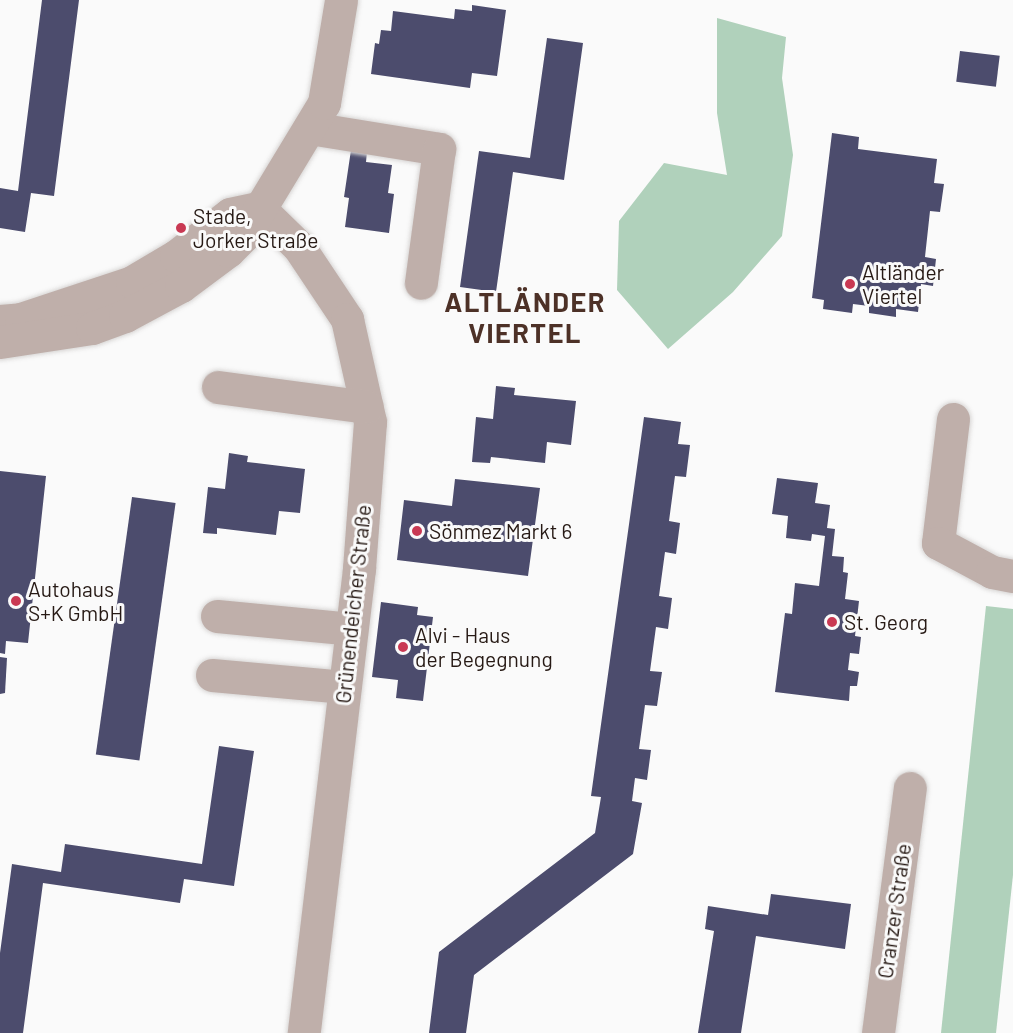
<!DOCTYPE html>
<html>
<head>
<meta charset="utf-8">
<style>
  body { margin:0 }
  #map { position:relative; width:1013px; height:1033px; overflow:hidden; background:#fafafa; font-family:Barlow,sans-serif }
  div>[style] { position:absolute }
  .green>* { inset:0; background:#b0d1bb }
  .building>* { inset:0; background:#4c4c6d; transform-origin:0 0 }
  .roads { filter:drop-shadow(0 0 2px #d8d6d5) drop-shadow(0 0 2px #d8d6d5) }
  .minor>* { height:33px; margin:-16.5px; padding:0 16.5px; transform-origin:16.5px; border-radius:16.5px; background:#bfafaa }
  .dots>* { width:16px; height:16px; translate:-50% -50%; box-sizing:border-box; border:3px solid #fafafa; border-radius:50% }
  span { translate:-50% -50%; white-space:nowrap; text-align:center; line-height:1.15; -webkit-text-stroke:6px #fafafa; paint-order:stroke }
  .poi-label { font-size:21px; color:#271a15 }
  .left { translate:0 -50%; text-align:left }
  .street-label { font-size:21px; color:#271a15 }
  .district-label { font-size:27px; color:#4d3127; font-weight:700; letter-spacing:1.5px }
</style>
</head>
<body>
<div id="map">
  <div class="green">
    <i style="clip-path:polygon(717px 18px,786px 37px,782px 78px,793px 155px,782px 236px,733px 292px,668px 349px,617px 290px,619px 221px,664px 163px,727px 175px,717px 113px)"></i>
    <i style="clip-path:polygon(986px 606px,1013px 609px,1013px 875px,996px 1033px,941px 1033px)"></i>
  </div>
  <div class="building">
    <i style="clip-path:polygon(42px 0,79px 0,54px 196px,31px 193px,25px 232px,0 228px,0 188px,18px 191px)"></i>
    <i style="clip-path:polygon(472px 5px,506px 10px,497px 76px,472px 73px,470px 88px,371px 74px,375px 43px,379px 44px,381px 30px,391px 31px,393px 11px,454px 19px,455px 9px,472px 11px)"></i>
    <i style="clip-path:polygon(547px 38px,583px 43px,564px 180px,513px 172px,496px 292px,460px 287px,479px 151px,530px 158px)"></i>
    <i style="left:960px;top:51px;width:40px;height:31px;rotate:7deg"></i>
    <i style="clip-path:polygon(832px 133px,859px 137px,858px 149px,937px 159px,934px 183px,944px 184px,940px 212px,930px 211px,925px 257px,936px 259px,933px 286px,921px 284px,918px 312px,896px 309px,896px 317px,869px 313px,869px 306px,853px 304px,852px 313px,823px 309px,824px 300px,812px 298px)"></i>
    <i style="clip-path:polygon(351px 150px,367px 152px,366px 162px,392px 165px,388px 193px,394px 194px,389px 233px,345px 227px,349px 198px,344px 197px)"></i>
    <i style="clip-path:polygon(496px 386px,515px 388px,514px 395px,576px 401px,571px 445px,547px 442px,545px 463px,491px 457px,490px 463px,472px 462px,476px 417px,493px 419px)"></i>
    <i style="clip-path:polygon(644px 417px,681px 422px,678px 444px,690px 445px,686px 477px,675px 476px,669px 521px,680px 523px,676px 554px,665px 552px,659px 596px,672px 598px,668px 629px,656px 627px,650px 671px,662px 672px,657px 706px,645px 705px,639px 749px,651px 750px,647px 780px,635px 778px,632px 801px,642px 803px,633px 854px,474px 975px,466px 1033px,429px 1033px,439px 952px,595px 833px,601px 797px,591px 796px)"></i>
    <i style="clip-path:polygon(229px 453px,248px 456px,247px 462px,305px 469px,300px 513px,279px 511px,276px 535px,217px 528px,217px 534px,203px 533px,208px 487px,225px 489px)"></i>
    <i style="clip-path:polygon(0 471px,46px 476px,28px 643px,6px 641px,5px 654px,0 653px)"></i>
    <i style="clip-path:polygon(777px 478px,818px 483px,815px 503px,830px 505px,827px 528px,835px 529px,832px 556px,844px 557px,843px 572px,848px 573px,845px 599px,859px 601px,855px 636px,861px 637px,859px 654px,850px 653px,848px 670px,859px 672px,857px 686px,850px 686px,849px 701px,775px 692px,785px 613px,792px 614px,795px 583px,819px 586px,825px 536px,812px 534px,811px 541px,786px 538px,788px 516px,772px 514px)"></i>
    <i style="clip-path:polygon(455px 479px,540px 488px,528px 576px,397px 560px,404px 500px,452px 506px)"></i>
    <i style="left:132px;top:497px;width:44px;height:260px;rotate:8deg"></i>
    <i style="clip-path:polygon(381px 602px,418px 607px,417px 615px,433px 617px,423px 701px,396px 698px,398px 680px,372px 677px)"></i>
    <i style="clip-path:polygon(0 657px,7px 658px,5px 693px,0 694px)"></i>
    <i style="clip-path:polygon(219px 746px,254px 751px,234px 886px,184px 879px,180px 903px,43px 883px,23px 1033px,0 1033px,0 953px,12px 864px,61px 872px,65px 844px,202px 864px)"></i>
    <i style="clip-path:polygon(771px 894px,851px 904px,845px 949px,756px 936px,741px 1033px,698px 1033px,714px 931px,705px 929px,708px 906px,768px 915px)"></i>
  </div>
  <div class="roads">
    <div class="minor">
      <i style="left:310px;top:128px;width:131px;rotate:9.2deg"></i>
      <i style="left:439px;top:149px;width:135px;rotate:97.7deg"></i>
      <i style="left:259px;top:208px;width:56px;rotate:44.3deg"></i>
      <i style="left:299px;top:247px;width:87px;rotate:56.3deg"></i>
      <i style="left:347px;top:319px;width:106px;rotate:77.4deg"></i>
      <i style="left:370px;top:422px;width:147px;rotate:94.3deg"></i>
      <i style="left:359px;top:569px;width:467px;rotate:96.8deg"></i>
      <i style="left:0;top:321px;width:21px;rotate:-5deg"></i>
      <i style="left:21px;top:319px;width:117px;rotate:-18.4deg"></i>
      <i style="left:132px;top:282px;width:51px;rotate:-30.6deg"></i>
      <i style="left:176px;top:256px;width:68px;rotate:-37.9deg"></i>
      <i style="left:230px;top:214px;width:30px;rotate:-12deg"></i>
      <i style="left:0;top:342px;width:93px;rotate:-8.7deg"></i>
      <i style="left:92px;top:328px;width:35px;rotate:-20deg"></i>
      <i style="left:125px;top:316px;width:64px;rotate:-28.2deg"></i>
      <i style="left:181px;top:286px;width:59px;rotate:-36.7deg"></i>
      <i style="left:228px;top:251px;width:23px;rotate:-45deg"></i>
      <i style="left:244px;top:235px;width:154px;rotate:-58.8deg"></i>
      <i style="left:324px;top:103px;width:104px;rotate:-80.6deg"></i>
      <i style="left:218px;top:387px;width:150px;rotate:7.6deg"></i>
      <i style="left:953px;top:419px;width:125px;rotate:96.9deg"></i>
      <i style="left:938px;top:543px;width:61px;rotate:28.2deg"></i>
      <i style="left:992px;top:572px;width:21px;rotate:11deg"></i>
      <i style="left:217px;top:616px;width:135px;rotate:5.5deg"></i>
      <i style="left:212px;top:675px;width:133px;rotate:5.2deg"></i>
      <i style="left:878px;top:1033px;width:247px;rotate:-82.6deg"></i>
    </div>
  </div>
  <div class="dots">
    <i style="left:181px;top:228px;background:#c93953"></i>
    <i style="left:850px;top:284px;background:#c93953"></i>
    <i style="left:417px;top:531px;background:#c93953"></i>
    <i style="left:16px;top:601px;background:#c93953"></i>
    <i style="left:832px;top:622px;background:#c93953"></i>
    <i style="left:403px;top:647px;background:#c93953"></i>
  </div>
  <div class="poi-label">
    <span class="left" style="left:193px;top:228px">Stade,<br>Jorker Straße</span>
    <span class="left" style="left:862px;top:284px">Altländer<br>Viertel</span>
    <span class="left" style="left:429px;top:531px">Sönmez Markt 6</span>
    <span class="left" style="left:28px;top:601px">Autohaus<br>S+K GmbH</span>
    <span class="left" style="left:844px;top:622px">St. Georg</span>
    <span class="left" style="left:415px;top:647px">Alvi - Haus<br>der Begegnung</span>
  </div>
  <div class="street-label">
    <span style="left:353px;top:604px;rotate:-84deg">Grünendeicher Straße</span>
    <span style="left:894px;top:911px;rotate:-82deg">Cranzer Straße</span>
  </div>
  <div class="district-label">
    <span style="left:525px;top:317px">ALTLÄNDER<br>VIERTEL</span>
  </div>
</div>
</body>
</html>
